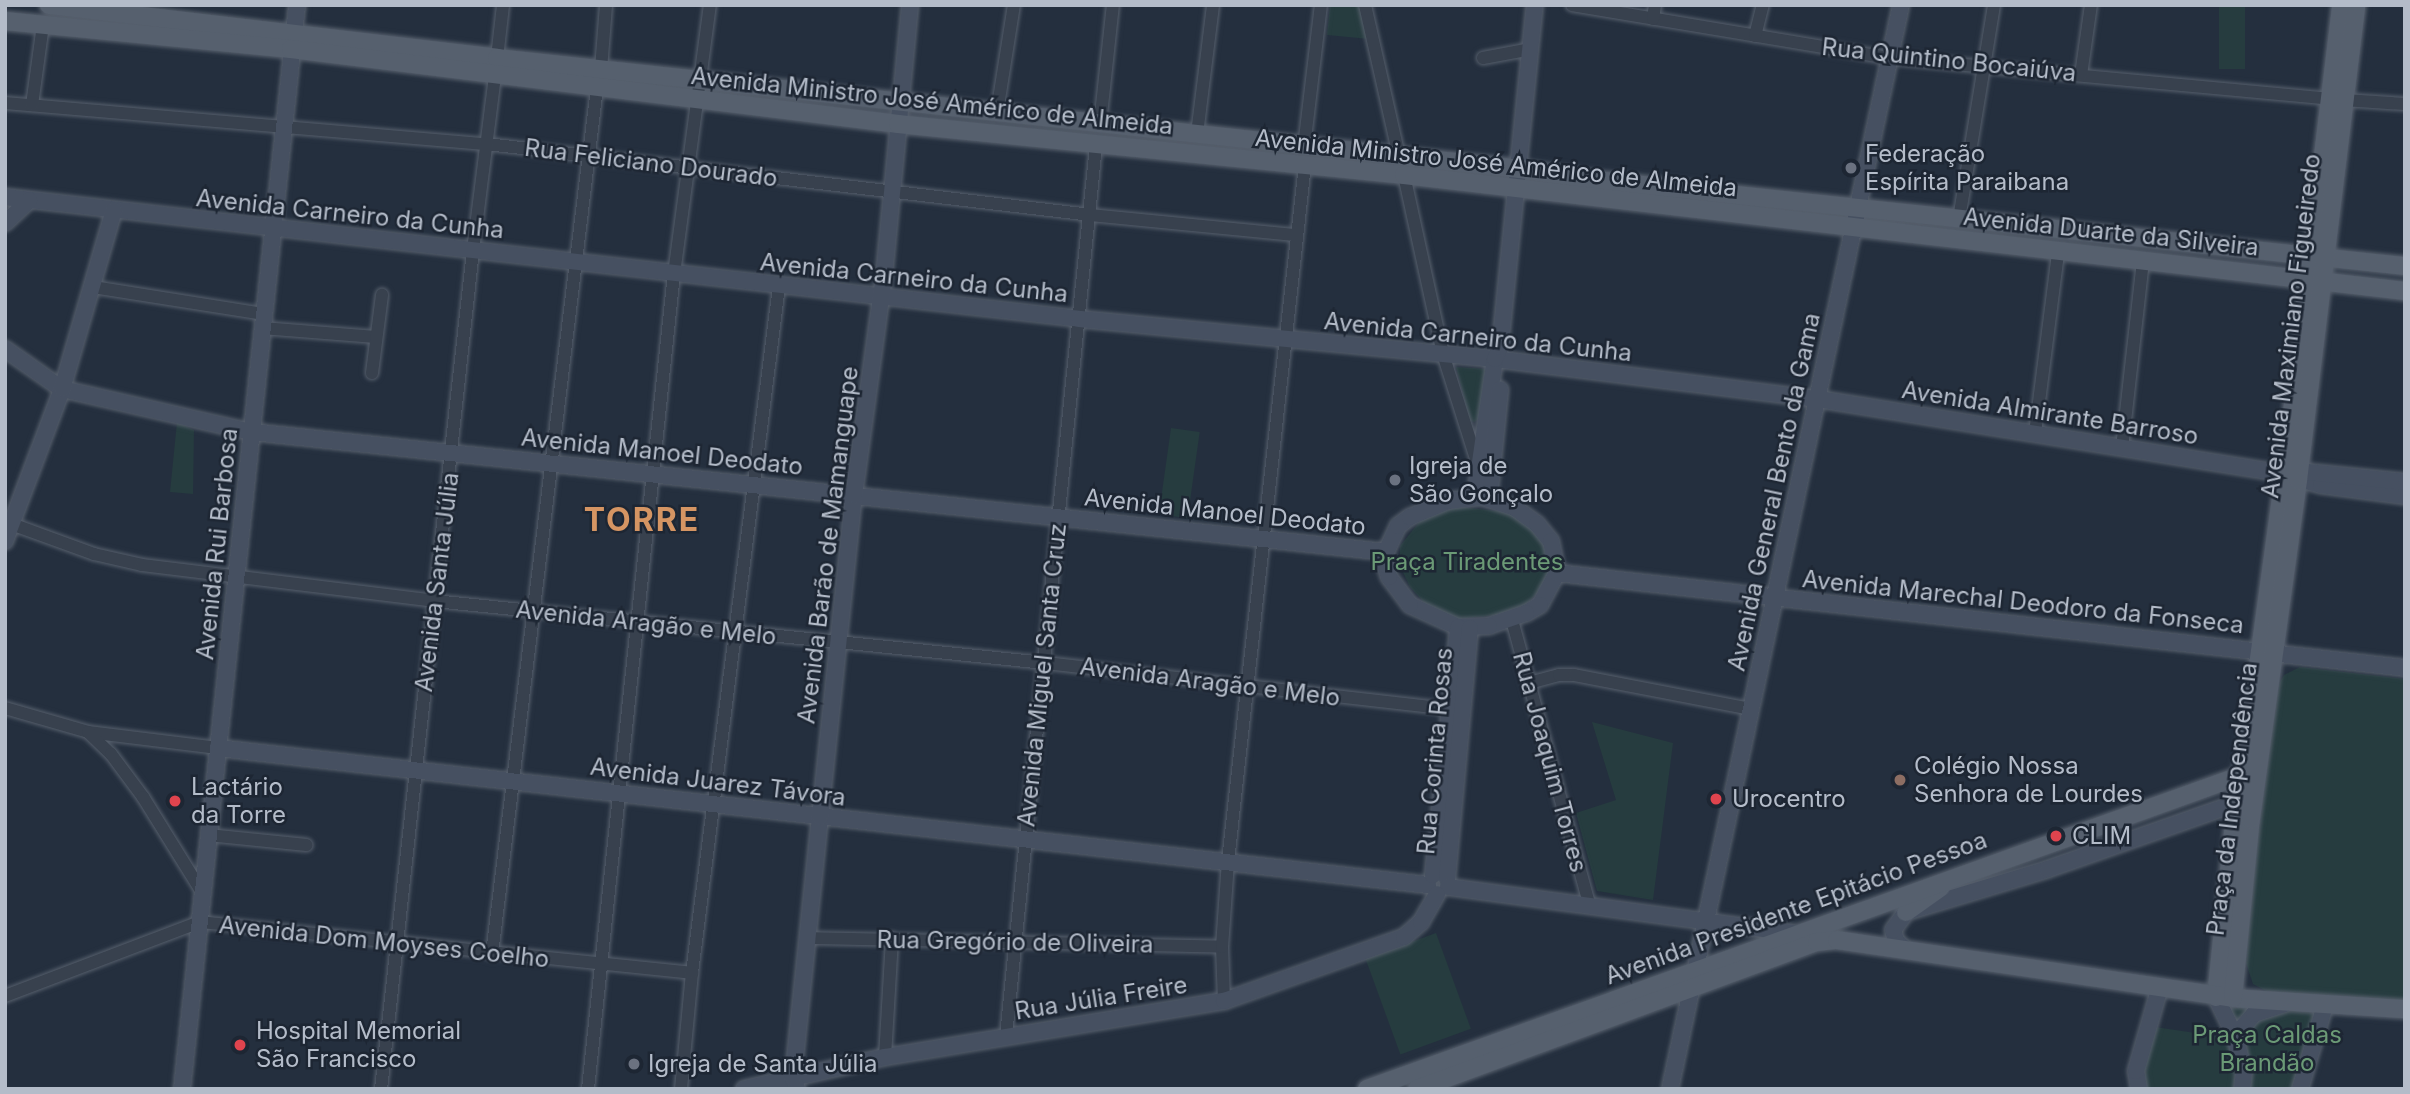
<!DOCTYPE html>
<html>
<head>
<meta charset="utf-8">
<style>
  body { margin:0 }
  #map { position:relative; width:2410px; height:1094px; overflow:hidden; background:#242f3e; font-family:Inter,sans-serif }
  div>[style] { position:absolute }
  .green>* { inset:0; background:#263c3f; transform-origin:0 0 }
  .roads { filter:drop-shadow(0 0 2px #565f6c) drop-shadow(0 0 2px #565f6c) }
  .street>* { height:12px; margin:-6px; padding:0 6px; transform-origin:6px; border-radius:6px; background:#38414e }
  .secondary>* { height:16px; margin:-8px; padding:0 8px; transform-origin:8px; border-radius:8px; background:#465061 }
  .primary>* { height:18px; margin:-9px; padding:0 9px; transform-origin:9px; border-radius:9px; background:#56606e }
  .dots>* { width:19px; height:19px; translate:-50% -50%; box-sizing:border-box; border:4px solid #1d2633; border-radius:50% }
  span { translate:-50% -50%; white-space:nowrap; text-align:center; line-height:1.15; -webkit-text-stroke:5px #1d2633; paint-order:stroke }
  .street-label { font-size:24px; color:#b4bcc9 }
  .poi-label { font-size:24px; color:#b4bcc9 }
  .left { translate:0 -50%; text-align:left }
  .park-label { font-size:24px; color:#6b9a76 }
  .district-label { font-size:32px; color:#d59563; font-weight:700; letter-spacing:2px }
  .frame { position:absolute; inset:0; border:7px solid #b4bcc9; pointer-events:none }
</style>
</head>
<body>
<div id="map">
  <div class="green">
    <i style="clip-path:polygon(1330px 5px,1360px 5px,1369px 39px,1327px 35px)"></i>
    <i style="left:2219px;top:5px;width:26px;height:64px"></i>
    <i style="clip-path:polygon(1456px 367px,1487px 369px,1479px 418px,1475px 422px,1470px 421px)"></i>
    <i style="clip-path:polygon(177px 422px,194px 430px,193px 494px,170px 492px)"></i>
    <i style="left:1171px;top:428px;width:29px;height:87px;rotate:8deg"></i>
    <i style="clip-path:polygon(1460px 507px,1507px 512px,1527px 522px,1545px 543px,1552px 572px,1545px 586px,1522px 608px,1508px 614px,1455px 619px,1430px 609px,1410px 587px,1400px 566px,1400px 546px,1420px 521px,1434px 513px)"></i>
    <i style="clip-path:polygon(2300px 667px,2405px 679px,2405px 1002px,2272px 994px,2253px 984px,2246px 963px,2249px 908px,2277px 687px,2284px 675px)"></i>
    <i style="clip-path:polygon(1592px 722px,1673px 743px,1653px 900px,1597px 891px,1576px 813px,1616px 800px)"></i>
    <i style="left:1436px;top:933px;width:102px;height:75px;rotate:70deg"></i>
    <i style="clip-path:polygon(2227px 1005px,2317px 1010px,2296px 1089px,2135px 1089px,2155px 1027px,2229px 1038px)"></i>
  </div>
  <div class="roads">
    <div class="street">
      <i style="left:1365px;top:5px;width:155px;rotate:77.3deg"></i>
      <i style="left:1572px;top:5px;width:322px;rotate:9.5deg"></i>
      <i style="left:1890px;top:58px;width:440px;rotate:5.3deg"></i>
      <i style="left:1653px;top:19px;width:14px;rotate:-82deg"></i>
      <i style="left:1755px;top:36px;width:32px;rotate:-76deg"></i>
      <i style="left:497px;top:58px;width:53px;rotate:-83.5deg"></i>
      <i style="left:1483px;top:58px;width:49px;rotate:-10.6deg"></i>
      <i style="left:601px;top:69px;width:64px;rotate:-85.5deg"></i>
      <i style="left:2081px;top:75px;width:71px;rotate:-81.9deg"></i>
      <i style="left:2344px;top:100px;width:61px;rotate:3.8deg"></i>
      <i style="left:5px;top:103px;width:484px;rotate:4.9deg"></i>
      <i style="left:487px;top:144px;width:608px;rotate:6.7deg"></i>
      <i style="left:1091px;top:215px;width:206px;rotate:5.6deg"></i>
      <i style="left:32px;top:105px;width:81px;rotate:-82.2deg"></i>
      <i style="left:997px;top:112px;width:108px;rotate:-81deg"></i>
      <i style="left:1100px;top:124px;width:120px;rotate:-83.8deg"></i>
      <i style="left:1197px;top:134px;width:130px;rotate:-82.9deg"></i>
      <i style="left:1304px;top:147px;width:143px;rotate:-83.2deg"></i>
      <i style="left:1404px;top:175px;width:183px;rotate:77.7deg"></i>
      <i style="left:1443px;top:354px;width:116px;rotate:72.5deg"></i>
      <i style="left:1959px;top:219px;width:217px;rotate:-80.7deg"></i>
      <i style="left:93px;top:287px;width:172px;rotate:9deg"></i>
      <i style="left:262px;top:328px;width:114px;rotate:4.5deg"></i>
      <i style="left:372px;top:373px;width:79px;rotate:-82.7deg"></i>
      <i style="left:2035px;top:433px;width:181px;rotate:-82.7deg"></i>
      <i style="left:2122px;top:448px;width:187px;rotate:-83.6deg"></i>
      <i style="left:6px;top:522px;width:94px;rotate:20deg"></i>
      <i style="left:94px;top:554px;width:49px;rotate:12.9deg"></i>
      <i style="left:142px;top:565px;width:294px;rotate:7deg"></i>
      <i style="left:434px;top:601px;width:614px;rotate:5.79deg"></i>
      <i style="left:1045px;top:663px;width:415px;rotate:6.5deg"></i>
      <i style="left:1512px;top:620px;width:294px;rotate:74.8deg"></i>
      <i style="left:1529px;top:683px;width:31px;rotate:-15deg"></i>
      <i style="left:1559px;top:675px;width:15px"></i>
      <i style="left:1574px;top:675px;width:180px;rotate:10.9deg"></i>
      <i style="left:5px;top:708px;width:86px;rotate:16.1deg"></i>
      <i style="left:88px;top:732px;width:131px;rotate:7deg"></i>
      <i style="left:88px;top:732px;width:32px;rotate:44deg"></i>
      <i style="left:111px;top:754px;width:54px;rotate:53.3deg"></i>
      <i style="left:143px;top:797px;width:112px;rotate:58.2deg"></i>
      <i style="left:208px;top:835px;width:99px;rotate:5.8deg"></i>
      <i style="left:808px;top:938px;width:414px;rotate:1.2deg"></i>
      <i style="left:492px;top:954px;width:872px;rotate:-83.09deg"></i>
      <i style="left:5px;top:996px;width:209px;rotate:-20.8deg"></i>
      <i style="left:200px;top:922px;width:495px;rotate:5.9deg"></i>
      <i style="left:1224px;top:1001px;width:54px;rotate:-92.1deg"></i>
      <i style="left:1222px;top:947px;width:86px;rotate:-86deg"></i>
      <i style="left:1228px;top:861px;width:700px;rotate:-83.69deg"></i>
      <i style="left:1006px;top:1036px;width:895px;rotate:-84.23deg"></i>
      <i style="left:885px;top:1057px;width:119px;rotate:-86.6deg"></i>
      <i style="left:381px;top:1089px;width:844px;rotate:-83.74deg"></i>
      <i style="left:473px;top:250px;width:175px;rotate:-82.8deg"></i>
      <i style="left:588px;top:1089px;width:820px;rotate:-83.98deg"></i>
      <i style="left:674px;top:274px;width:271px;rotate:-82.4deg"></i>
      <i style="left:681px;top:1089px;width:117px;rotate:-84.6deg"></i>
      <i style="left:692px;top:973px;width:692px;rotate:-82.78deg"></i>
    </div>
    <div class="secondary">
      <i style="left:5px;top:197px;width:1082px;rotate:6.47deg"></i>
      <i style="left:1080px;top:319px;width:425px;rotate:5.5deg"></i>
      <i style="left:1503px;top:360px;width:317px;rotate:7.1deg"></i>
      <i style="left:1818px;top:399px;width:462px;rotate:9.1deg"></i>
      <i style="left:2274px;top:472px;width:49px;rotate:15.5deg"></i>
      <i style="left:2321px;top:485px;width:85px;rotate:7.5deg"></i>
      <i style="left:5px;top:223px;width:33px;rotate:-43deg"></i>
      <i style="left:5px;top:349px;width:70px;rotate:35.1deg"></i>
      <i style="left:62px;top:389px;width:195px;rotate:12.8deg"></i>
      <i style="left:252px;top:432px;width:1140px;rotate:6.04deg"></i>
      <i style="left:2287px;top:470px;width:119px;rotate:5.8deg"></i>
      <i style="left:1475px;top:497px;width:139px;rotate:-81.8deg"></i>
      <i style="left:1495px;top:359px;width:13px;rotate:-67deg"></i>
      <i style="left:1500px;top:347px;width:344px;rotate:-84.2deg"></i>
      <i style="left:1482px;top:497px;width:35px;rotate:18deg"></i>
      <i style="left:1515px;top:508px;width:27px;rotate:36deg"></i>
      <i style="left:1537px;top:524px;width:22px;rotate:51deg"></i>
      <i style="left:1551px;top:541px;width:33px;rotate:79deg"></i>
      <i style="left:1557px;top:573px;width:36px;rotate:118deg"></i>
      <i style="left:1540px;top:605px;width:16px;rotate:150deg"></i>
      <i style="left:1526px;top:613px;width:39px;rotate:161deg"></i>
      <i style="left:1489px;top:626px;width:31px;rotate:178deg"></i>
      <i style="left:1458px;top:627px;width:53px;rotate:-155.4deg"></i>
      <i style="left:1410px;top:605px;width:35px;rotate:-127deg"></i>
      <i style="left:1389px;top:577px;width:13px;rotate:-108deg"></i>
      <i style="left:1385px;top:565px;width:13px;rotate:-86deg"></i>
      <i style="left:1386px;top:552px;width:29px;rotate:-65deg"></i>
      <i style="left:1398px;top:526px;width:15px;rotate:-37deg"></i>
      <i style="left:1410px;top:517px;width:41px;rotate:-22.8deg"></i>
      <i style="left:1448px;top:501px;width:34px;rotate:-7deg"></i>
      <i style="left:1489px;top:499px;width:110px;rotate:-84.2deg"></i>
      <i style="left:5px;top:541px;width:162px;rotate:-69.4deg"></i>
      <i style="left:62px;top:389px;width:186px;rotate:-73.8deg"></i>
      <i style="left:1557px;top:573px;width:853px;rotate:6.39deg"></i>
      <i style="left:218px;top:748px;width:1218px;rotate:6.46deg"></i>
      <i style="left:1433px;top:875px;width:249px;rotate:-84.2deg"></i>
      <i style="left:1447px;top:879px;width:252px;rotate:-84.8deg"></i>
      <i style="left:1448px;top:887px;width:348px;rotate:7.6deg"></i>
      <i style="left:1906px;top:950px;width:13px;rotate:-138deg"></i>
      <i style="left:1896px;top:941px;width:11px;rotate:-105deg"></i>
      <i style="left:1893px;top:930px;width:22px;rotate:-54deg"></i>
      <i style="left:1906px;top:912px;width:148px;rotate:-16.8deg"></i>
      <i style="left:2048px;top:869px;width:199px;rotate:-19.3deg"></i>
      <i style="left:2216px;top:997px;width:43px;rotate:64deg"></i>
      <i style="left:2235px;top:1036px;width:36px;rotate:76deg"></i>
      <i style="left:2244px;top:1071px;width:18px;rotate:96deg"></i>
      <i style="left:2235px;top:1036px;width:29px;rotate:-49deg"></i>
      <i style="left:2254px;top:1014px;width:32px;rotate:-18deg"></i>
      <i style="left:182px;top:1089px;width:1090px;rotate:-83.94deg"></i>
      <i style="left:744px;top:1089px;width:145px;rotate:-12.8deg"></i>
      <i style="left:885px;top:1057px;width:344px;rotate:-9.4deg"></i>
      <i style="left:1224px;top:1001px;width:191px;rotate:-19.6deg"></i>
      <i style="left:1404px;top:937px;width:23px;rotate:-41deg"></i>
      <i style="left:1421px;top:922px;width:32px;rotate:-60deg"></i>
      <i style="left:797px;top:1089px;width:12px;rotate:-110deg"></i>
      <i style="left:793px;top:1078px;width:262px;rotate:-84.1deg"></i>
      <i style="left:820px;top:817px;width:324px;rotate:-84deg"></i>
      <i style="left:854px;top:495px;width:221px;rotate:-82.2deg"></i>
      <i style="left:884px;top:276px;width:272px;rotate:-84.5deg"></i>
      <i style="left:1670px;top:1089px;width:1108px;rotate:-77.97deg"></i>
      <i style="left:2139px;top:1089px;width:18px;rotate:-99deg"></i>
      <i style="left:2136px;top:1071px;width:84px;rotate:-74.1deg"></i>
      <i style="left:2300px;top:1089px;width:88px;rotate:-73.4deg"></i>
    </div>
    <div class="primary">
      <i style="left:49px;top:5px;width:451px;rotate:6.7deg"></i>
      <i style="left:497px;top:58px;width:1029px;rotate:6.19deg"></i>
      <i style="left:1520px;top:169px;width:77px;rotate:8.2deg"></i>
      <i style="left:1596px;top:180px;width:814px;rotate:6.07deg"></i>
      <i style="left:5px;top:21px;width:287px;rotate:5.6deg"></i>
      <i style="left:291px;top:49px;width:612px;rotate:7.04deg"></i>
      <i style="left:898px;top:124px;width:509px;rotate:5.76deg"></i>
      <i style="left:1404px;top:175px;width:1008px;rotate:6.61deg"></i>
      <i style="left:1906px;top:912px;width:43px;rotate:-35.5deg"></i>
      <i style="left:2216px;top:997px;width:195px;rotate:-84.1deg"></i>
      <i style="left:2236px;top:803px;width:80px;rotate:-80deg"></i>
      <i style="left:2250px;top:724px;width:256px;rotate:-82.2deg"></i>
      <i style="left:2285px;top:470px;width:468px;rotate:-83.1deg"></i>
      <i style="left:2233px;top:998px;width:172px;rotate:3.7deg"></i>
      <i style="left:1367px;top:1089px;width:930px;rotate:-19.74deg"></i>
      <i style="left:1417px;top:1089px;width:426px;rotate:-20.2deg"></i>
      <i style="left:1817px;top:942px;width:20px;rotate:-6deg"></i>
      <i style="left:1837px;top:940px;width:400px;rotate:8.3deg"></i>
      <i style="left:2233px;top:998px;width:180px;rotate:-84.3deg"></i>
      <i style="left:2251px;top:819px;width:342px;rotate:-82.1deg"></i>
      <i style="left:2298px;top:480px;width:479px;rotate:-83deg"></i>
    </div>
  </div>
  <div class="dots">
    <i style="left:1851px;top:168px;background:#6b7280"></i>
    <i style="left:1395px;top:480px;background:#6b7280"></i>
    <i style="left:1900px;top:780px;background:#8d6e63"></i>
    <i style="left:1716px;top:799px;background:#e0444e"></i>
    <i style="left:175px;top:801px;background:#e0444e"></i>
    <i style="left:2056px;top:836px;background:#e0444e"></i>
    <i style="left:240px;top:1045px;background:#e0444e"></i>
    <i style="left:634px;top:1064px;background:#6b7280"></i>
  </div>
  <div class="street-label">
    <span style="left:1949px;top:60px;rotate:6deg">Rua Quintino Bocaiúva</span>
    <span style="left:932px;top:101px;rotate:6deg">Avenida Ministro José Américo de Almeida</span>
    <span style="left:651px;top:163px;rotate:7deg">Rua Feliciano Dourado</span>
    <span style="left:1496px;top:163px;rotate:6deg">Avenida Ministro José Américo de Almeida</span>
    <span style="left:350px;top:214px;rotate:6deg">Avenida Carneiro da Cunha</span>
    <span style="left:2111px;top:232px;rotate:6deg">Avenida Duarte da Silveira</span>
    <span style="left:914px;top:278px;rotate:6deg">Avenida Carneiro da Cunha</span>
    <span style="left:2291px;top:326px;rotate:-83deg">Avenida Maximiano Figueiredo</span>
    <span style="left:1478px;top:337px;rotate:6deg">Avenida Carneiro da Cunha</span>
    <span style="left:2050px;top:413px;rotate:9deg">Avenida Almirante Barroso</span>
    <span style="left:662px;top:452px;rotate:6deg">Avenida Manoel Deodato</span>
    <span style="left:1774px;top:492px;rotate:-78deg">Avenida General Bento da Gama</span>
    <span style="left:1225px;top:512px;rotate:6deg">Avenida Manoel Deodato</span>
    <span style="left:217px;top:544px;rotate:-84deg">Avenida Rui Barbosa</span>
    <span style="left:828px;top:545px;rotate:-83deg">Avenida Barão de Mamanguape</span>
    <span style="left:437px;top:582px;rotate:-83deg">Avenida Santa Júlia</span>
    <span style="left:2023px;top:602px;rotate:6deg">Avenida Marechal Deodoro da Fonseca</span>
    <span style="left:646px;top:623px;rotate:6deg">Avenida Aragão e Melo</span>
    <span style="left:1042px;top:675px;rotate:-84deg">Avenida Miguel Santa Cruz</span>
    <span style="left:1210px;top:682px;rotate:7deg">Avenida Aragão e Melo</span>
    <span style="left:1435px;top:751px;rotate:-85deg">Rua Corinta Rosas</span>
    <span style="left:1550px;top:762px;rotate:75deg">Rua Joaquim Torres</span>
    <span style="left:718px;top:782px;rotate:7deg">Avenida Juarez Távora</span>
    <span style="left:2232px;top:799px;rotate:-83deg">Praça da Independência</span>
    <span style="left:1796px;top:908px;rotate:-20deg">Avenida Presidente Epitácio Pessoa</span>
    <span style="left:384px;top:942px;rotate:6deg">Avenida Dom Moyses Coelho</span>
    <span style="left:1015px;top:942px;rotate:1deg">Rua Gregório de Oliveira</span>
    <span style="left:1101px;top:998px;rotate:-9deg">Rua Júlia Freire</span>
  </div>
  <div class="poi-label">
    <span class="left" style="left:1865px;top:168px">Federação<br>Espírita Paraibana</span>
    <span class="left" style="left:1409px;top:480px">Igreja de<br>São Gonçalo</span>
    <span class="left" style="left:1914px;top:780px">Colégio Nossa<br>Senhora de Lourdes</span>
    <span class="left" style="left:191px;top:801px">Lactário<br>da Torre</span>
    <span class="left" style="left:1732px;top:799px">Urocentro</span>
    <span class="left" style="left:2072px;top:836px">CLIM</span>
    <span class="left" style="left:256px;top:1045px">Hospital Memorial<br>São Francisco</span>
    <span class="left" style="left:648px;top:1064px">Igreja de Santa Júlia</span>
  </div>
  <div class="park-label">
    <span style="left:1467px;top:562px">Praça Tiradentes</span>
    <span style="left:2267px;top:1049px">Praça Caldas<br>Brandão</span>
  </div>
  <div class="district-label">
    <span style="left:642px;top:520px">TORRE</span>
  </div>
  <div class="frame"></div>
</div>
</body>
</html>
